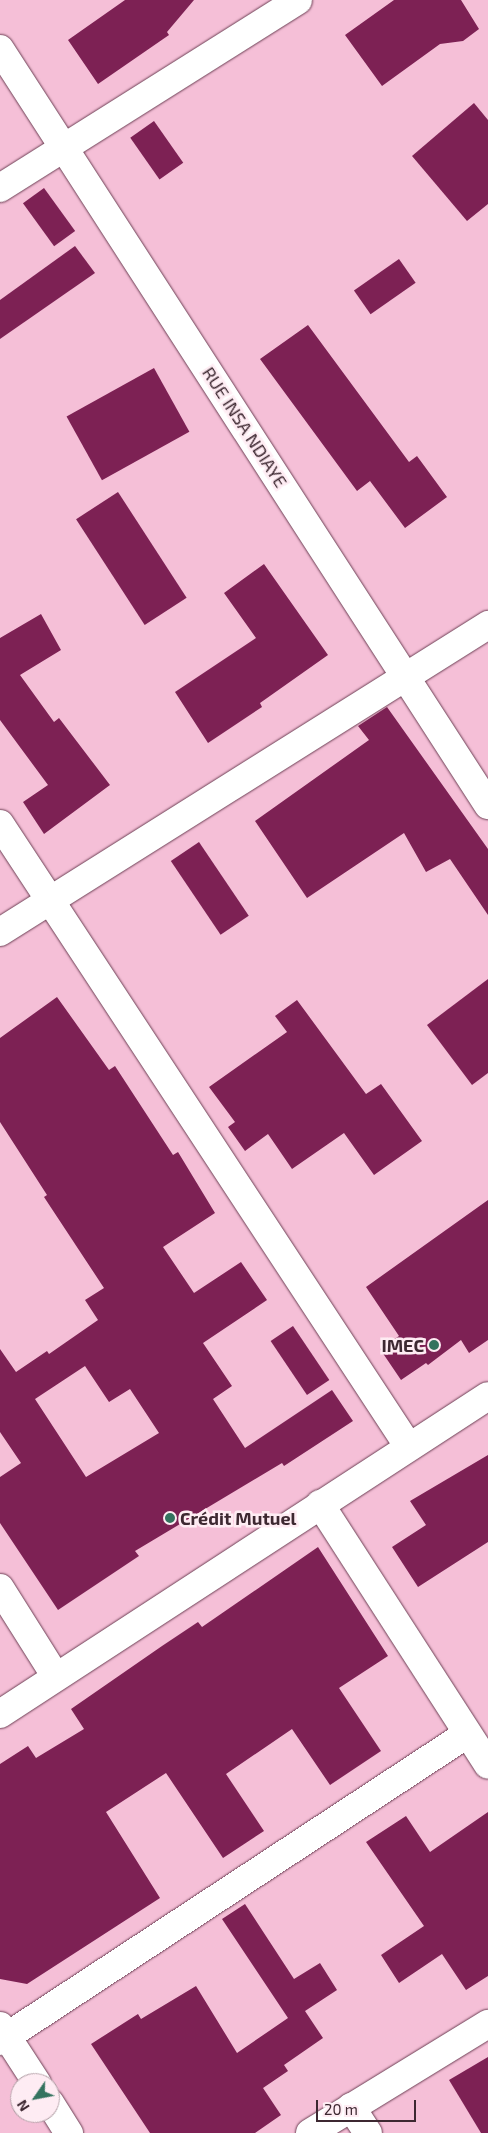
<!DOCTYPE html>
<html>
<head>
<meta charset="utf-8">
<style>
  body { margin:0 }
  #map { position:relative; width:488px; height:2133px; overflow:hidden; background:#f5bfd7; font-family:"Exo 2",sans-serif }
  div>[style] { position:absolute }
  .building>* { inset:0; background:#7d2154; transform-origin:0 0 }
  .roads { filter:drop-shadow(0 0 1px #6d4055) drop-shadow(0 0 1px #6d4055) }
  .street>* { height:28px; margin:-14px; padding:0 14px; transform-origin:14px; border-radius:14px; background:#fff }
  .secondary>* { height:28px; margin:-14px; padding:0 14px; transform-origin:14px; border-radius:14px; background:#fff }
  .dots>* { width:14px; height:14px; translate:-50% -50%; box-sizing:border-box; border:2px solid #feecf3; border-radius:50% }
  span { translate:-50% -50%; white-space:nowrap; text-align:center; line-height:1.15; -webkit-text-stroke:5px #feecf3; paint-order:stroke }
  .street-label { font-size:18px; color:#3d2831 }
  .poi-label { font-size:18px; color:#3d2831; font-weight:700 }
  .right { translate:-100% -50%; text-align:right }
  .left { translate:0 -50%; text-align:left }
  .north { position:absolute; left:10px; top:2073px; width:50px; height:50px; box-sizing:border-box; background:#feecf3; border:1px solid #b19ea5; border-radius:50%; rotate:237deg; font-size:14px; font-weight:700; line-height:20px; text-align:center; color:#3d2831 }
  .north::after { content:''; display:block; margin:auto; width:18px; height:22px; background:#34735f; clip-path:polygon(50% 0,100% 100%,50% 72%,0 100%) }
  .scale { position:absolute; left:316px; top:2100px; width:100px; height:22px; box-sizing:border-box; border:2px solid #3d2831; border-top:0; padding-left:6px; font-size:15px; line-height:18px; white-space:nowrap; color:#3d2831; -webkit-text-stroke:4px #feecf3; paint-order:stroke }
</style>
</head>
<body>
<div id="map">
  <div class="building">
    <i style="clip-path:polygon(125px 0,194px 0,167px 32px,169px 35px,98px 84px,68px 40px)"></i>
    <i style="clip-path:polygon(394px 0,461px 0,479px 29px,463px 41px,440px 44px,382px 86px,345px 35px)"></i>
    <i style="clip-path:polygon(474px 103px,488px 120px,488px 204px,467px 221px,412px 156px)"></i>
    <i style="left:154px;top:121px;width:51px;height:29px;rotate:55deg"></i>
    <i style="left:44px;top:188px;width:53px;height:26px;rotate:54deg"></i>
    <i style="clip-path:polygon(75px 246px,95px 273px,0 339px,0 300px)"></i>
    <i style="left:399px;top:259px;width:29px;height:55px;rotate:55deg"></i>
    <i style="clip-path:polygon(308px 325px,409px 462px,417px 456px,447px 497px,405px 528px,370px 481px,357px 491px,260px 359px)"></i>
    <i style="left:154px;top:368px;width:73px;height:100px;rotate:61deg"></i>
    <i style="left:118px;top:492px;width:126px;height:50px;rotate:57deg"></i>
    <i style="clip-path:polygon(264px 564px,328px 655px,260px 703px,262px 707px,208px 743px,175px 692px,256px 638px,224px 593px)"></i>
    <i style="clip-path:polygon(41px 614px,61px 650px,20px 675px,54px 722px,59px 718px,110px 785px,44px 834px,23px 802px,48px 785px,0 720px,0 638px)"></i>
    <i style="clip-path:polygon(387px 707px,488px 849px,488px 915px,450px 859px,426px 872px,404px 833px,307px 898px,255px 821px,369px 740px,358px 726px)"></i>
    <i style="left:199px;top:842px;width:89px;height:34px;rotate:56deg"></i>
    <i style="clip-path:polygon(488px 979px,488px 1073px,472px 1085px,427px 1025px)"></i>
    <i style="clip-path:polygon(evenodd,57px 997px,109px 1070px,115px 1066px,173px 1155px,178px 1152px,215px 1213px,163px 1247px,194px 1293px,241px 1262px,267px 1300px,203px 1343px,232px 1386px,213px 1399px,245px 1448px,332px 1390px,353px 1421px,284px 1466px,282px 1463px,135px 1551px,139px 1556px,58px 1610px,0 1523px,0 1477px,21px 1463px,0 1432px,0 1349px,16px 1372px,47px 1351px,49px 1354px,98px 1320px,85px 1300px,104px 1288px,44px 1197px,47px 1195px,0 1122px,0 1038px,57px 997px,85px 1366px,109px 1402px,130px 1389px,159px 1433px,86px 1477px,35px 1399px,85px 1366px)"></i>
    <i style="clip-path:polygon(297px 1000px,366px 1094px,381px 1084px,422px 1141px,374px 1175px,344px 1133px,292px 1169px,268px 1134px,245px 1151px,228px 1127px,235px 1122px,209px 1087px,287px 1032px,275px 1016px)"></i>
    <i style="clip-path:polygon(488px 1200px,488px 1340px,469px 1353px,461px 1340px,428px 1365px,426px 1363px,401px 1380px,380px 1349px,399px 1336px,366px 1287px)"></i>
    <i style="left:293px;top:1326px;width:65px;height:27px;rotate:56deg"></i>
    <i style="clip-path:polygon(488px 1455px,488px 1542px,418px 1587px,392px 1547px,426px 1525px,410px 1501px)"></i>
    <i style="clip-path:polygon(318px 1547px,388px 1656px,339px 1688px,381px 1751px,330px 1785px,292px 1729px,226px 1774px,264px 1831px,223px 1858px,166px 1773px,106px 1812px,160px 1898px,27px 1984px,0 1979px,0 1764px,28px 1746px,36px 1758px,84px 1729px,71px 1709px,162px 1646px,198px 1622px,202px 1627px)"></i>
    <i style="clip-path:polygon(488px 1812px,488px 1976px,466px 1990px,442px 1954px,399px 1983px,381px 1955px,424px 1926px,366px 1842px,406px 1816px,430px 1852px)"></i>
    <i style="clip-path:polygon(245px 1904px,294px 1979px,320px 1963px,337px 1990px,305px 2011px,323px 2038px,284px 2065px,288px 2071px,263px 2088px,281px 2115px,255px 2133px,150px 2133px,91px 2044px,138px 2014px,141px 2019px,196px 1986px,237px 2053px,288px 2018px,222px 1919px)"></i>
    <i style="clip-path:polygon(488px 2057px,488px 2133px,481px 2133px,449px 2080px)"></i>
  </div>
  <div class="roads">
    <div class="street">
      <i style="left:0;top:188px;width:352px;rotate:-32.2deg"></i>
      <i style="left:0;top:824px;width:745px;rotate:56.72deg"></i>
      <i style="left:0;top:932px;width:577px;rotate:-32.17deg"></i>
      <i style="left:320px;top:1504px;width:310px;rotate:57.2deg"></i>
      <i style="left:0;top:1588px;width:105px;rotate:57.8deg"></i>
      <i style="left:0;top:1714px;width:582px;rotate:-33.09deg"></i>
      <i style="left:0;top:2026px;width:68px;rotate:57deg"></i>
      <i style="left:0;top:2041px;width:559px;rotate:-33.32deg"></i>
      <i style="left:50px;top:2103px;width:36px;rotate:58deg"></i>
      <i style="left:351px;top:2107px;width:31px;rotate:57deg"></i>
      <i style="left:310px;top:2133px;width:209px;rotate:-31.5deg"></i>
    </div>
    <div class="secondary">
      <i style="left:0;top:49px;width:900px;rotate:57.16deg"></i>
    </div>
  </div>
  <div class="dots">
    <i style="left:434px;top:1345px;background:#34735f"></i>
    <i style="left:170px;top:1518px;background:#34735f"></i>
  </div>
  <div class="street-label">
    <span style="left:245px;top:427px;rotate:57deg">RUE INSA NDIAYE</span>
  </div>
  <div class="poi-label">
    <span class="right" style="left:424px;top:1345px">IMEC</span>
    <span class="left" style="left:180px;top:1518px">Crédit Mutuel</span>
  </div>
  <div class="north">N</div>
  <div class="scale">20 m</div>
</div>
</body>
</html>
